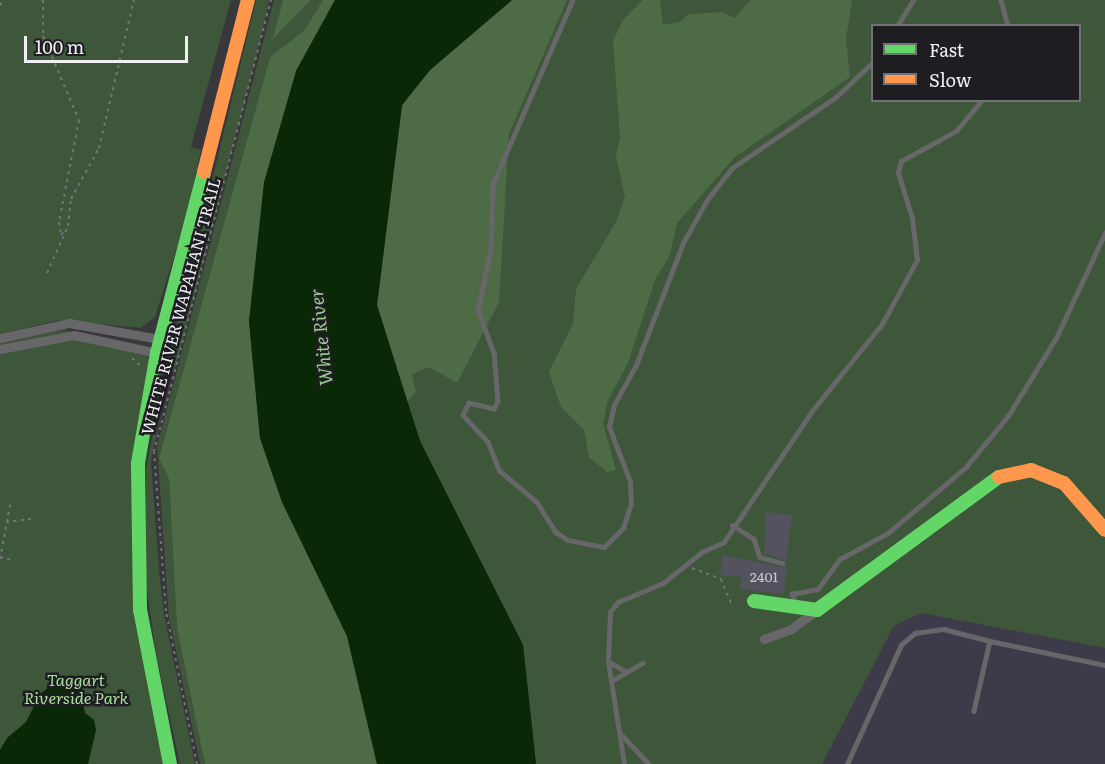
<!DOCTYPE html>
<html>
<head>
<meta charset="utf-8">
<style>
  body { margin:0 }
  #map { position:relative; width:1105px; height:764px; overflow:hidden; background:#37373c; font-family:Literata,serif }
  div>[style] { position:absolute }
  .built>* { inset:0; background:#3d3b49 }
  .green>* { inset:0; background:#3e5639 }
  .forest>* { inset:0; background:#4d6c46 }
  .water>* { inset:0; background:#092805 }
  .building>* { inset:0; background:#54525e }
  .path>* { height:2px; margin-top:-1px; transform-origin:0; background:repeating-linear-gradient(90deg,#747477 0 3px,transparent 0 7.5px) }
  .lane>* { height:4.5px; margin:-2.25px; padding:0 2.25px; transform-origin:2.25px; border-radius:2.25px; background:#676769 }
  .street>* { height:9px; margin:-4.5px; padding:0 4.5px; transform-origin:4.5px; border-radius:4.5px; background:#676769 }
  .fast>* { height:14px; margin:-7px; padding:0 7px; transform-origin:7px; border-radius:7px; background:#63d668 }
  .slow>* { height:14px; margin:-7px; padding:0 7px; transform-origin:7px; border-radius:7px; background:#ff974d }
  span { translate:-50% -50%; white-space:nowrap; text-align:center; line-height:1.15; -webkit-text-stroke:5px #1e1d22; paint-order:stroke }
  .number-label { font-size:14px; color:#c8c8ce }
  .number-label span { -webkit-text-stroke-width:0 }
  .street-label { font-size:16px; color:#efeff4 }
  .park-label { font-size:16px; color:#a8e19b; font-style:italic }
  .water-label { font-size:18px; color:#98d08b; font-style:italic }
  .legend { position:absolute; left:871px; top:24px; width:210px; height:78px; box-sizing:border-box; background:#1e1d22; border:2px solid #727176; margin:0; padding:8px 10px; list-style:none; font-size:18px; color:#efeff4 }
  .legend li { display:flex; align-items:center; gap:12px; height:30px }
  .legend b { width:30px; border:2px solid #727176 }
  .scale { position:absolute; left:24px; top:36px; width:164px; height:27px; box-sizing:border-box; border:3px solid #efeff4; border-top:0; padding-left:8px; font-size:18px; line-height:21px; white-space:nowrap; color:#efeff4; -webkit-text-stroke:4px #1e1d22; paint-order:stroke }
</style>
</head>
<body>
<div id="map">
  <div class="built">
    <i style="clip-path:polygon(921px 612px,1105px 648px,1105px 764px,822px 764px,894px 626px)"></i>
  </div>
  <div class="green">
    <i style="clip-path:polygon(0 0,231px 0,191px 147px,201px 150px,186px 219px,155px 317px,141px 328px,59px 320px,0 334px)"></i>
    <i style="clip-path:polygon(256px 0,269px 0,260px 42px,176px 366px,171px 374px,165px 374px)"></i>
    <i style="clip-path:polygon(274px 0,283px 0,273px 39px,311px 0,335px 0,320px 26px,270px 57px,159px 458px,169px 478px,177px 628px,201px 738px,205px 764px,200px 764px,169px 618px,157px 447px)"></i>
    <i style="clip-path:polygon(evenodd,549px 0,1105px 0,1105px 648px,921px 613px,894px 626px,822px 764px,536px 764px,523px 645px,420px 441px,395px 367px,549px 0,872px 26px,1080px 26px,1080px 100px,872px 100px,872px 26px)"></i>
    <i style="clip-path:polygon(65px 330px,149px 351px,136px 554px,168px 764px,0 764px,0 339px)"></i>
    <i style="clip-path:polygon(164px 377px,168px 382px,151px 461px,159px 569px,164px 614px,195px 764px,180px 764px,156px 654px,145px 575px,146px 469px)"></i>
  </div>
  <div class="forest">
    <i style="clip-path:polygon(283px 0,311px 0,272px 40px,279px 15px)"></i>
    <i style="clip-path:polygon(323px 0,335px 0,296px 71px,249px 321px,260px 438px,282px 502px,347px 636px,377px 764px,205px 764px,177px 628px,169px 479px,159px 458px,270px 57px,304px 31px)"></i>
    <i style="clip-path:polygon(512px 0,567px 0,509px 134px,499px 302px,457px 383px,429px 367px,412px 374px,416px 392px,407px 402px,377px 305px,402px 105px,430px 70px)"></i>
    <i style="clip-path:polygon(643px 0,660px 0,663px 24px,678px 23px,689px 14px,723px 12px,734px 18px,751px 0,852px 0,846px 38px,850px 77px,735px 157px,677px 223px,670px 255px,655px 280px,628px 363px,608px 400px,603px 424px,616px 470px,607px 472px,589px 457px,584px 430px,561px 407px,549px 372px,573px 323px,576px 289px,616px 222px,625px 197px,616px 156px,620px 138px,613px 41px,623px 20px)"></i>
  </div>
  <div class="water">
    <i style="clip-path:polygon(335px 0,512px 0,430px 70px,402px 105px,377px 305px,420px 441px,523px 645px,536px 764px,377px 764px,347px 636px,282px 502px,260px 438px,249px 321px,264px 182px,296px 71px)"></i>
    <i style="clip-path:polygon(58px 680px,80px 688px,85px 713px,94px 720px,96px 730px,88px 764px,0 764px,0 750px,7px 738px,26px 722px,40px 694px)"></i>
  </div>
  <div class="building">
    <i style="clip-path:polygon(766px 512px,792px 515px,786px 561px,764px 553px)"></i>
    <i style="clip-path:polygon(723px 555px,781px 567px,787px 564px,784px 594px,740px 589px,741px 577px,720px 575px)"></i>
  </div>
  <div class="path">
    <i style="left:43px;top:0;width:36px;rotate:90deg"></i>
    <i style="left:43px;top:36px;width:91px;rotate:66.8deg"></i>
    <i style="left:79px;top:120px;width:104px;rotate:101.1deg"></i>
    <i style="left:59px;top:222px;width:13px;rotate:81deg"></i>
    <i style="left:61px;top:235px;width:6px;rotate:-51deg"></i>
    <i style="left:0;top:6px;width:6px;rotate:-72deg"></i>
    <i style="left:47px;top:273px;width:51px;rotate:-65.9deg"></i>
    <i style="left:68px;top:226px;width:27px;rotate:-84deg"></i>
    <i style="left:71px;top:199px;width:58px;rotate:-61.2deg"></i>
    <i style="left:99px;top:148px;width:152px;rotate:-76.7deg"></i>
    <i style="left:132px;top:358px;width:15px;rotate:42deg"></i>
    <i style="left:6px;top:522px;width:25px;rotate:-7deg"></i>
    <i style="left:0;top:557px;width:12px;rotate:14deg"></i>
    <i style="left:0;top:559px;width:60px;rotate:-79.4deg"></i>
    <i style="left:692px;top:568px;width:31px;rotate:21deg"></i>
    <i style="left:721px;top:579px;width:28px;rotate:67deg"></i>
    <i style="left:197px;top:764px;width:156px;rotate:-101.5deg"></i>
    <i style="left:166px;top:611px;width:159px;rotate:-94.3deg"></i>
    <i style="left:154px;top:452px;width:467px;rotate:-75.5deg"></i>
  </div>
  <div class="lane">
    <i style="left:573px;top:0;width:202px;rotate:113.4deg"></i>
    <i style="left:493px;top:185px;width:65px;rotate:91.8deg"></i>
    <i style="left:491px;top:250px;width:61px;rotate:102.2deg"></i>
    <i style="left:478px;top:310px;width:46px;rotate:69.6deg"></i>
    <i style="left:494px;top:353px;width:48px;rotate:85.2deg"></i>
    <i style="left:498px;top:401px;width:9px;rotate:117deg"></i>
    <i style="left:494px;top:409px;width:26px;rotate:-167deg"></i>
    <i style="left:469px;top:403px;width:13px;rotate:117deg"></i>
    <i style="left:463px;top:415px;width:37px;rotate:47deg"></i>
    <i style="left:488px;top:442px;width:31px;rotate:68deg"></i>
    <i style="left:500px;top:471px;width:48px;rotate:40deg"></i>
    <i style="left:537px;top:502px;width:36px;rotate:58deg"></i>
    <i style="left:556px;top:532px;width:14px;rotate:34deg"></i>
    <i style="left:568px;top:540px;width:37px;rotate:11deg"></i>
    <i style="left:604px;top:547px;width:27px;rotate:-45deg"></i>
    <i style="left:623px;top:528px;width:25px;rotate:-72deg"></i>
    <i style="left:631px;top:504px;width:22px;rotate:-93deg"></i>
    <i style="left:630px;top:482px;width:59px;rotate:-110.9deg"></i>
    <i style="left:609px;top:427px;width:23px;rotate:-77deg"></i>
    <i style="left:614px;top:405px;width:46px;rotate:-61.2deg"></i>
    <i style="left:636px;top:365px;width:131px;rotate:-68.9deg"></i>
    <i style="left:683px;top:243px;width:49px;rotate:-60.8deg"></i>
    <i style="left:707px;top:200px;width:41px;rotate:-52deg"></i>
    <i style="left:732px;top:168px;width:126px;rotate:-34.3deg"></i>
    <i style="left:836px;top:97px;width:50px;rotate:-43.4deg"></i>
    <i style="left:1001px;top:0;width:27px;rotate:75deg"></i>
    <i style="left:897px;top:26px;width:31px;rotate:-58deg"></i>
    <i style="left:732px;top:525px;width:26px;rotate:32deg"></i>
    <i style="left:754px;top:539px;width:19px;rotate:72deg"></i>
    <i style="left:760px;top:557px;width:23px;rotate:15deg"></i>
    <i style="left:796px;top:605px;width:12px;rotate:-110deg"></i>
    <i style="left:792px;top:594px;width:26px;rotate:-11deg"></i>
    <i style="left:818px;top:589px;width:37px;rotate:-54deg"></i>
    <i style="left:840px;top:559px;width:55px;rotate:-28.4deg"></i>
    <i style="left:888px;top:533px;width:101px;rotate:-40.2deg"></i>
    <i style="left:965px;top:468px;width:67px;rotate:-50.4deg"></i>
    <i style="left:1008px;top:416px;width:92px;rotate:-58.4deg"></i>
    <i style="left:1056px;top:338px;width:116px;rotate:-65deg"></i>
    <i style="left:990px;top:641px;width:117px;rotate:11.8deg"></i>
    <i style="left:609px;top:662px;width:18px;rotate:29deg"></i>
    <i style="left:613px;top:680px;width:34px;rotate:-30deg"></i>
    <i style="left:620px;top:733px;width:42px;rotate:46.9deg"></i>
    <i style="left:624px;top:764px;width:103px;rotate:-98.9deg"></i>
    <i style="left:608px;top:662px;width:50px;rotate:-87.7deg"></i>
    <i style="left:610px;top:612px;width:13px;rotate:-51deg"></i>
    <i style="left:618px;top:602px;width:49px;rotate:-22.9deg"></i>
    <i style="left:663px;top:583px;width:50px;rotate:-38.5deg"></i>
    <i style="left:702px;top:552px;width:24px;rotate:-24deg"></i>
    <i style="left:724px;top:542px;width:158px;rotate:-56.1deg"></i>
    <i style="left:812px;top:411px;width:112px;rotate:-51.2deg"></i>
    <i style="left:882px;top:324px;width:73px;rotate:-61.3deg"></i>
    <i style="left:917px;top:260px;width:42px;rotate:-96.8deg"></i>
    <i style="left:912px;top:218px;width:47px;rotate:-107.3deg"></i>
    <i style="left:898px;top:173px;width:12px;rotate:-76deg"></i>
    <i style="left:901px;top:161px;width:63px;rotate:-28.6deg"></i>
    <i style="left:956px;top:131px;width:40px;rotate:-50deg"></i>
    <i style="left:847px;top:764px;width:131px;rotate:-65.6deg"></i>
    <i style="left:901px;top:645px;width:18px;rotate:-41deg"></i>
    <i style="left:915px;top:633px;width:29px;rotate:-8deg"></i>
    <i style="left:944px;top:629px;width:48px;rotate:14.6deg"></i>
    <i style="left:990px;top:641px;width:72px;rotate:102.9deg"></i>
  </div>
  <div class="street">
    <i style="left:0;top:338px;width:71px;rotate:-12.3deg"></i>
    <i style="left:69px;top:323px;width:92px;rotate:10deg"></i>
    <i style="left:0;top:349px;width:75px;rotate:-10.7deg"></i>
    <i style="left:74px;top:335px;width:85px;rotate:12.2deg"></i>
    <i style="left:764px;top:639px;width:29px;rotate:-20deg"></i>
    <i style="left:791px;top:629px;width:32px;rotate:-36deg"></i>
  </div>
  <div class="fast">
    <i style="left:754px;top:601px;width:64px;rotate:8.1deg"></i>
    <i style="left:817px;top:610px;width:225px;rotate:-36.2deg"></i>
    <i style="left:170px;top:764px;width:157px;rotate:-101deg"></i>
    <i style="left:140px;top:610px;width:147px;rotate:-90.8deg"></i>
    <i style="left:138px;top:463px;width:112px;rotate:-80.2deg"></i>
    <i style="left:157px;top:353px;width:187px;rotate:-75.4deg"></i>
  </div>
  <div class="slow">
    <i style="left:204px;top:172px;width:178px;rotate:-75.7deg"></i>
    <i style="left:999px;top:477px;width:33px;rotate:-12deg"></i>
    <i style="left:1031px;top:470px;width:35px;rotate:22deg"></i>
    <i style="left:1064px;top:483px;width:62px;rotate:48.9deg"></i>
  </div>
  <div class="number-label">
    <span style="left:764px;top:576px">2401</span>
  </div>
  <div class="street-label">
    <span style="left:180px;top:306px;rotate:-75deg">WHITE RIVER WAPAHANI TRAIL</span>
  </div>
  <div class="park-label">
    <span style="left:76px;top:688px">Taggart<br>Riverside Park</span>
  </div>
  <div class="water-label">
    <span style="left:321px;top:337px;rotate:-96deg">White River</span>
  </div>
  <ul class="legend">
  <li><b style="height:8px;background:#63d668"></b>Fast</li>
  <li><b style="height:8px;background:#ff974d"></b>Slow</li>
  </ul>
  <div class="scale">100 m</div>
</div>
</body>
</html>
